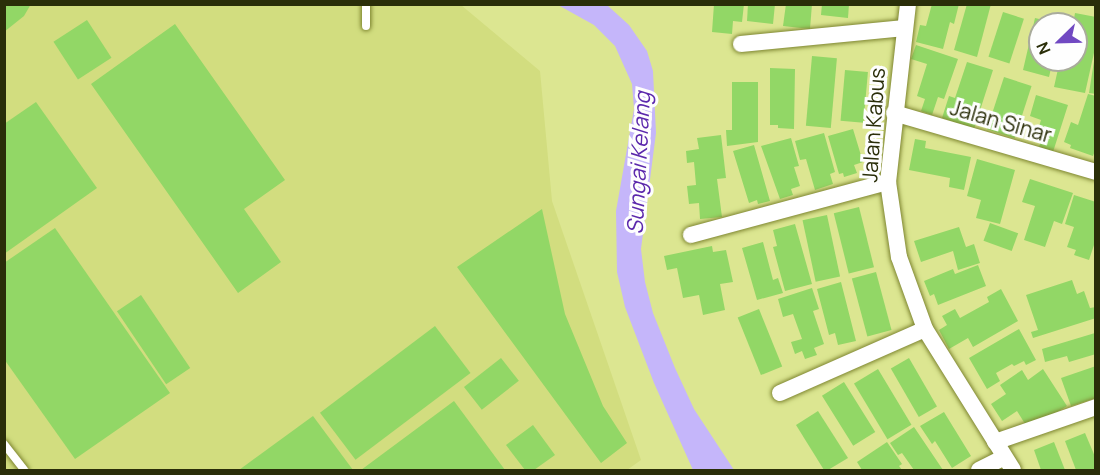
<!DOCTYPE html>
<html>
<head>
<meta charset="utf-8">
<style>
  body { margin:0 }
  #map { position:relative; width:1100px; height:475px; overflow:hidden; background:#dce691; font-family:Manrope,sans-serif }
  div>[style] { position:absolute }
  .built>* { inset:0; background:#d2dd7f }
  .water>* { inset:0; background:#c5b6fa }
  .building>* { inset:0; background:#92d766; transform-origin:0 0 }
  .roads { filter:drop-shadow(0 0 2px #7e8631) drop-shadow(0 0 2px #7e8631) }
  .lane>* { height:8px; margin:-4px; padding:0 4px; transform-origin:4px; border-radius:4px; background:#fff }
  .street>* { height:16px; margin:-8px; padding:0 8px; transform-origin:8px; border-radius:8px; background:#fff }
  span { translate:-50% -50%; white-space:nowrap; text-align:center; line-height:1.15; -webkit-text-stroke:6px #fefefe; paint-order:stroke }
  .street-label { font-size:21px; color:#2a2e09 }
  .water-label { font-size:22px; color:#5c29ac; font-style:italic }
  .frame { position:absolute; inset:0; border:6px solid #2a2e09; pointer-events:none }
  .north { position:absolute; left:1028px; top:12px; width:60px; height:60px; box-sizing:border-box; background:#fefefe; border:2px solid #a9ab9c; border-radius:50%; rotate:247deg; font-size:16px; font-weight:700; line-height:24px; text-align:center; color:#2a2e09 }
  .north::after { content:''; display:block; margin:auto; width:21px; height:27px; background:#7149c2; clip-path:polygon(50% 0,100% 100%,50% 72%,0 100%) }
</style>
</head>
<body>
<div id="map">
  <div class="built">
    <i style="clip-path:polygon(4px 5px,461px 5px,540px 71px,552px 201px,641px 460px,627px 470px,5px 470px)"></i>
  </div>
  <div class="water">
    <i style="clip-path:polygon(558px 5px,607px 5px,629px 25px,647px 51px,653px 71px,656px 133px,641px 249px,645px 282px,653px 313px,675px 368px,694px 409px,734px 470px,693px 470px,654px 383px,625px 307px,617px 272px,616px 211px,634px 109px,632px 84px,615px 46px,594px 25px)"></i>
  </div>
  <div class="building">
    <i style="clip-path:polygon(4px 4px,31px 4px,24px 16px,4px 32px)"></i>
    <i style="clip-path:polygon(714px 4px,744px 4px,742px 22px,733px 21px,732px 34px,712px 32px)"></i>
    <i style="clip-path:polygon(748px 4px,775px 4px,773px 24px,747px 21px)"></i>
    <i style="clip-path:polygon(786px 4px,812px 4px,810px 29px,783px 26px)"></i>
    <i style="clip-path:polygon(822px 4px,849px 4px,848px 18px,821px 15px)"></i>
    <i style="clip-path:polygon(932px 4px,959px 4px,954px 24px,950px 22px,943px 49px,916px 42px,920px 25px,926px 26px)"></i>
    <i style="clip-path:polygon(967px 4px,991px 4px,977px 57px,954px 50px)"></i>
    <i style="left:1003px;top:12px;width:22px;height:47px;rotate:18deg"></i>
    <i style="clip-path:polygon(1075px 13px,1096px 17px,1096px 44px,1085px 93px,1054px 87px,1060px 60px,1076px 60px,1076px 24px,1073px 24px)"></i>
    <i style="clip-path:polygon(1035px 18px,1056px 23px,1040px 24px,1040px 60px,1053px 60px,1049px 77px,1023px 70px)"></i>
    <i style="left:87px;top:20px;width:45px;height:40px;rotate:57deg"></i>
    <i style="clip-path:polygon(175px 24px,285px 180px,244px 209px,281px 262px,238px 293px,91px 84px)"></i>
    <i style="clip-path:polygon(916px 45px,958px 59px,944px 99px,938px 97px,932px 115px,921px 111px,925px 99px,917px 96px,927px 64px,911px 59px)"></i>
    <i style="left:812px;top:56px;width:25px;height:70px;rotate:5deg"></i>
    <i style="clip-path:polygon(1094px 61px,1096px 61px,1096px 94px,1089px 93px)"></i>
    <i style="clip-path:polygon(967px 62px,993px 70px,974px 129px,942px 118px,949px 96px,955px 98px)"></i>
    <i style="clip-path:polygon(770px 68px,795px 69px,794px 129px,778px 128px,778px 125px,770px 125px)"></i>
    <i style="left:845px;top:70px;width:23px;height:51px;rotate:5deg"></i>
    <i style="left:1004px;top:77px;width:29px;height:55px;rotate:18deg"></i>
    <i style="clip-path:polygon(732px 82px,758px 82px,758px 142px,727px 146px,726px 130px,732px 130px)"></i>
    <i style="clip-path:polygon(1088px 94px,1096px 96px,1096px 148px,1093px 156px,1070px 148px,1071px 145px,1064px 142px,1071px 122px,1078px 125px)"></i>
    <i style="clip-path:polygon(1036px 95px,1068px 105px,1053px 152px,1039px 147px,1043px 134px,1037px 133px,1041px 120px,1030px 116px)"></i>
    <i style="clip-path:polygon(36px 102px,97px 188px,4px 254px,4px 124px)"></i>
    <i style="clip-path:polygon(853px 129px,863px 162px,854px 165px,857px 173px,844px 177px,843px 173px,839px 174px,828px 136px)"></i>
    <i style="clip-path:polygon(824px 133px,835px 172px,830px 174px,833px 184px,815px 190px,806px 159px,800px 160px,795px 141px)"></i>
    <i style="clip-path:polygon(721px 135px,726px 178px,717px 179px,722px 217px,700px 219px,699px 203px,689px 204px,687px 186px,696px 185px,694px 162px,687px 163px,686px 151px,699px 149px,697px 138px)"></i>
    <i style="clip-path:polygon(791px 138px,799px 166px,794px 167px,800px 186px,791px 189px,793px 195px,780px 199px,761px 146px)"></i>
    <i style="clip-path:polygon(915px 139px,926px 141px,925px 148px,971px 157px,964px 190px,949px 187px,950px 178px,909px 170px)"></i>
    <i style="clip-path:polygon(754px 145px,770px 201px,758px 204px,757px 200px,749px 203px,733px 151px)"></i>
    <i style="clip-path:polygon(977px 159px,1015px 170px,1000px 224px,976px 218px,981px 200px,967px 196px)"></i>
    <i style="clip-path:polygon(1030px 179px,1073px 193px,1062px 224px,1054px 221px,1045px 247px,1024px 240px,1035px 206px,1022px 202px)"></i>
    <i style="clip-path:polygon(1074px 195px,1096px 202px,1096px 239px,1089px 260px,1074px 255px,1076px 250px,1067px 247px,1074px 227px,1065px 224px)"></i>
    <i style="left:859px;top:207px;width:62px;height:26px;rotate:76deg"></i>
    <i style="clip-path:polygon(542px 209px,565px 314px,603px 406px,627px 443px,601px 463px,457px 267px)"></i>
    <i style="left:827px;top:215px;width:63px;height:25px;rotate:78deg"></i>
    <i style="left:990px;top:223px;width:30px;height:19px;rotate:20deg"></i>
    <i style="clip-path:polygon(795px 224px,812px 284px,785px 291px,773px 247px,777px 246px,773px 230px)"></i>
    <i style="clip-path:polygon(959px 227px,966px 247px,974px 244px,980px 263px,958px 270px,953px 251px,921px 262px,914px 241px)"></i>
    <i style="clip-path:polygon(55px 228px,170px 393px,75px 459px,4px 359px,4px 263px)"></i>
    <i style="clip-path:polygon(763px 242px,773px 280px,778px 278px,783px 293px,757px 300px,742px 248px)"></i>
    <i style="clip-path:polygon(712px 246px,713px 252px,726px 250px,733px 282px,720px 284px,725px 310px,703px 315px,699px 295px,683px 298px,677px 268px,667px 270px,664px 256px)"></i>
    <i style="clip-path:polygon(978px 265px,986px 286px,938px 305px,934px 294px,930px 296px,924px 281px,953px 269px,955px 274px)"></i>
    <i style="left:876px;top:272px;width:60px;height:25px;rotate:75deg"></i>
    <i style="clip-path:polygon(1072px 280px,1077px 294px,1084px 291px,1090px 308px,1096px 307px,1096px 318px,1033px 338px,1031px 332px,1038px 330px,1026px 295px)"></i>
    <i style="clip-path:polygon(841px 282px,856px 341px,838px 345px,835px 333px,829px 335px,817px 289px)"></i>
    <i style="clip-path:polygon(812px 288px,819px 309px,813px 311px,824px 344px,814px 348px,817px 355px,805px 359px,802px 351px,795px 354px,791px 342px,802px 339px,793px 314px,783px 317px,778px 299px)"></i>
    <i style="clip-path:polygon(1001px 289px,1018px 321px,973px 347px,968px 338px,949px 349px,939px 330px,947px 325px,942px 316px,955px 309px,960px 318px,989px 302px,987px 297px)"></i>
    <i style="left:141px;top:295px;width:88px;height:29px;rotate:56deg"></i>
    <i style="left:759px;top:309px;width:62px;height:23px;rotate:68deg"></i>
    <i style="left:435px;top:326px;width:59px;height:144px;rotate:53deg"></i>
    <i style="clip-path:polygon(1019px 329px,1036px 360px,1026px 365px,1024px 361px,1014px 366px,1012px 364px,996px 373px,1000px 381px,987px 389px,969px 358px)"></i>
    <i style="clip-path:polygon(1095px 333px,1096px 354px,1069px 362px,1067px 356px,1045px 362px,1042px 349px)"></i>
    <i style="left:501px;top:358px;width:29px;height:47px;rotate:52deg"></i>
    <i style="left:909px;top:358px;width:56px;height:21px;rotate:60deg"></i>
    <i style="clip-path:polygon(1096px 366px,1096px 398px,1071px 406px,1061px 378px)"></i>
    <i style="left:878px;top:369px;width:65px;height:28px;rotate:59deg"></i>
    <i style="clip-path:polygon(1043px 369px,1067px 406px,1044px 420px,1042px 417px,1027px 427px,1017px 411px,1002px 421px,991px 404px,1006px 394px,1000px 385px,1022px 370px,1028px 380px)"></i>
    <i style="left:844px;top:382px;width:59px;height:26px;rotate:58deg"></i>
    <i style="clip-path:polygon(454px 401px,505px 470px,361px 470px)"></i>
    <i style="clip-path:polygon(818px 411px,848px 458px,828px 470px,824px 470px,796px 425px)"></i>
    <i style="clip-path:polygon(944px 412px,971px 456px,952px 468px,935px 441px,932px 444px,920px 426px)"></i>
    <i style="clip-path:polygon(313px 416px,353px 470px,239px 470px)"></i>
    <i style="clip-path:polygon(533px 425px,555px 455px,534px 470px,525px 470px,506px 445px)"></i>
    <i style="clip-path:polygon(914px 427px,943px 470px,914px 470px,902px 453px,898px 455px,890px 443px)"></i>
    <i style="clip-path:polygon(1085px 433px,1096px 459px,1096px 470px,1076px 470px,1065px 441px)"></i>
    <i style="clip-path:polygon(887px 442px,902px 464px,899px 466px,902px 470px,862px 470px,857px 462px)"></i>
    <i style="clip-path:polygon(1054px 442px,1065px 470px,1041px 470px,1034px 450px)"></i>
  </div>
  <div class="roads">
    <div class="lane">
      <i style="left:366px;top:4px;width:22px;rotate:90deg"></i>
      <i style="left:4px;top:444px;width:33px;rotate:52deg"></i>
    </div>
    <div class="street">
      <i style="left:908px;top:4px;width:179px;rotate:96.4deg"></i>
      <i style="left:888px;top:182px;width:76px;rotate:81.7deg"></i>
      <i style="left:899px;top:257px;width:77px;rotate:70.1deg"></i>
      <i style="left:925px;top:329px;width:166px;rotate:58deg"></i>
      <i style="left:741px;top:44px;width:164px;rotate:-5.6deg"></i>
      <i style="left:894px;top:113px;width:210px;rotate:16.3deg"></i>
      <i style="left:691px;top:235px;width:204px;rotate:-15.1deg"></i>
      <i style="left:780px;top:393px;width:158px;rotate:-23.8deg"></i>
      <i style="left:995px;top:442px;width:107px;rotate:-19.1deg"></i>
      <i style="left:979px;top:470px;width:28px;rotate:-27deg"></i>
    </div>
  </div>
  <div class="street-label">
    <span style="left:1001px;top:121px;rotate:16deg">Jalan Sinar</span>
    <span style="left:873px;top:125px;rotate:-86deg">Jalan Kabus</span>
  </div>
  <div class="water-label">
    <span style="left:639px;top:163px;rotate:-87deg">Sungai Kelang</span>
  </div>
  <div class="frame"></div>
  <div class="north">N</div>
</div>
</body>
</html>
